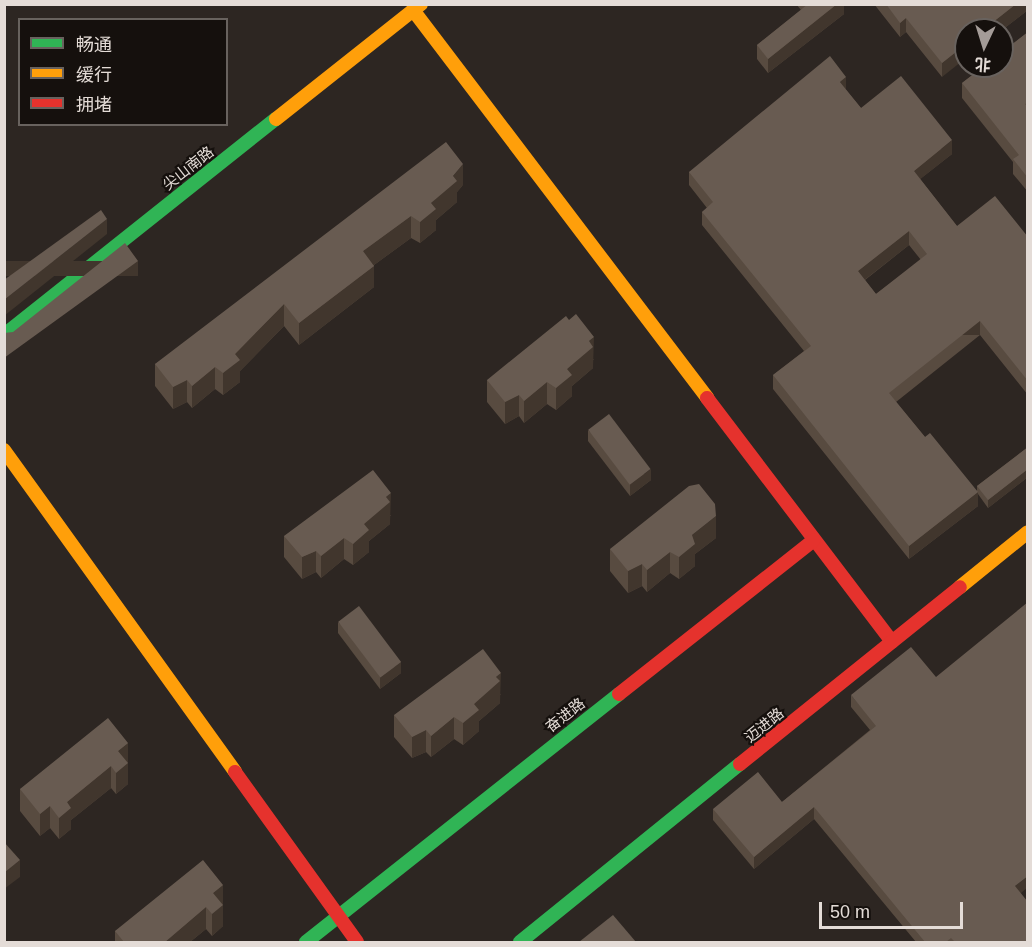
<!DOCTYPE html>
<html>
<head>
<meta charset="utf-8">
<style>
  body { margin:0 }
  #map { position:relative; width:1032px; height:947px; overflow:hidden; background:#2d2622; font-family:Helvetica,"Noto Sans SC",sans-serif }
  div>[style] { position:absolute }
  .fast>* { height:14px; margin:-7px; padding:0 7px; transform-origin:7px; border-radius:7px; background:#30b455 }
  .slow>* { height:14px; margin:-7px; padding:0 7px; transform-origin:7px; border-radius:7px; background:#ff9f0a }
  .jam>* { height:14px; margin:-7px; padding:0 7px; transform-origin:7px; border-radius:7px; background:#e5322d }
  .wall>* { inset:0; background:#584b40 }
  .shaded-wall>* { inset:0; background:#41362d; transform-origin:0 0 }
  .building>* { inset:0; background:#685b51; transform-origin:0 0 }
  span { translate:-50% -50%; white-space:nowrap; text-align:center; line-height:1.15; -webkit-text-stroke:4.5px #15100d; paint-order:stroke }
  .street-label { font-size:15px; color:#e4dcd7 }
  .frame { position:absolute; inset:0; border:6px solid #e4dcd7; pointer-events:none }
  .legend { position:absolute; left:18px; top:18px; width:210px; height:108px; box-sizing:border-box; background:#15100d; border:2px solid #68625e; margin:0; padding:8px 10px; list-style:none; font-size:18px; color:#e4dcd7 }
  .legend li { display:flex; align-items:center; gap:12px; height:30px }
  .legend b { width:30px; border:2px solid #68625e }
  .north { position:absolute; left:954px; top:18px; width:60px; height:60px; box-sizing:border-box; background:#15100d; border:2px solid #68625e; border-radius:50%; rotate:184deg; font-size:16px; font-weight:700; line-height:24px; text-align:center; color:#e4dcd7 }
  .north::after { content:''; display:block; margin:auto; width:21px; height:27px; background:#a49c98; clip-path:polygon(50% 0,100% 100%,50% 72%,0 100%) }
  .scale { position:absolute; left:819px; top:902px; width:144px; height:27px; box-sizing:border-box; border:3px solid #e4dcd7; border-top:0; padding-left:8px; font-size:18px; line-height:21px; white-space:nowrap; color:#e4dcd7; -webkit-text-stroke:4px #15100d; paint-order:stroke }
</style>
</head>
<body>
<div id="map">
  <div class="fast">
    <i style="left:4px;top:335px;width:347px;rotate:-38.5deg"></i>
    <i style="left:306px;top:942px;width:399px;rotate:-38.4deg"></i>
    <i style="left:520px;top:942px;width:283px;rotate:-39deg"></i>
  </div>
  <div class="slow">
    <i style="left:413px;top:10px;width:487px;rotate:52.8deg"></i>
    <i style="left:276px;top:119px;width:185px;rotate:-38.4deg"></i>
    <i style="left:4px;top:450px;width:396px;rotate:54.3deg"></i>
    <i style="left:960px;top:587px;width:87px;rotate:-39deg"></i>
  </div>
  <div class="jam">
    <i style="left:707px;top:398px;width:306px;rotate:52.8deg"></i>
    <i style="left:619px;top:694px;width:248px;rotate:-38.3deg"></i>
    <i style="left:740px;top:764px;width:282px;rotate:-38.8deg"></i>
    <i style="left:235px;top:772px;width:209px;rotate:54.3deg"></i>
  </div>
  <div class="wall">
    <i style="clip-path:polygon(796px 4px,844px 4px,844px 14px,768px 73px,757px 59px,757px 45px,801px 10px)"></i>
    <i style="clip-path:polygon(874px 4px,1028px 4px,1028px 10px,1002px 30px,966px 30px,942px 77px,906px 32px,900px 37px)"></i>
    <i style="clip-path:polygon(1028px 32px,1028px 192px,1013px 174px,1013px 162px,962px 98px,962px 83px)"></i>
    <i style="clip-path:polygon(evenodd,846px 90px,861px 108px,952px 154px,920px 179px,957px 226px,1028px 237px,1028px 395px,980px 335px,896px 402px,925px 437px,977px 492px,977px 486px,1028px 447px,1028px 477px,988px 508px,978px 494px,978px 506px,909px 559px,773px 389px,773px 375px,804px 351px,702px 225px,702px 212px,707px 208px,689px 185px,689px 172px,846px 90px,909px 245px,921px 260px,876px 294px,865px 280px,909px 245px)"></i>
    <i style="clip-path:polygon(463px 185px,457px 192px,457px 202px,436px 220px,436px 230px,420px 243px,411px 238px,374px 265px,374px 287px,299px 345px,284px 326px,240px 371px,240px 382px,223px 395px,215px 389px,192px 408px,187px 402px,173px 409px,155px 386px,155px 364px)"></i>
    <i style="clip-path:polygon(594px 359px,593px 360px,593px 368px,572px 386px,572px 396px,556px 410px,547px 404px,524px 423px,519px 416px,505px 424px,487px 402px,487px 380px)"></i>
    <i style="clip-path:polygon(588px 430px,651px 480px,630px 496px,588px 441px)"></i>
    <i style="clip-path:polygon(390px 515px,390px 524px,369px 541px,369px 552px,353px 565px,344px 559px,321px 578px,316px 572px,302px 579px,284px 557px,284px 536px,391px 515px)"></i>
    <i style="clip-path:polygon(716px 538px,695px 554px,695px 566px,679px 579px,670px 573px,647px 592px,642px 586px,628px 593px,610px 571px,610px 549px)"></i>
    <i style="clip-path:polygon(338px 622px,401px 673px,380px 689px,338px 633px)"></i>
    <i style="clip-path:polygon(501px 694px,500px 695px,500px 703px,479px 721px,479px 731px,463px 745px,454px 739px,431px 757px,426px 752px,412px 758px,394px 737px,394px 715px)"></i>
    <i style="clip-path:polygon(851px 695px,1021px 893px,1028px 942px,916px 942px,814px 819px,754px 869px,713px 820px,713px 809px,782px 802px,870px 730px,851px 707px)"></i>
    <i style="clip-path:polygon(128px 743px,128px 784px,116px 794px,111px 788px,71px 820px,71px 829px,59px 839px,50px 828px,40px 836px,20px 811px,20px 789px)"></i>
    <i style="clip-path:polygon(223px 885px,223px 926px,212px 936px,206px 929px,190px 942px,115px 942px,115px 931px)"></i>
  </div>
  <div class="shaded-wall">
    <i style="clip-path:polygon(837px 4px,844px 4px,844px 14px,768px 73px,768px 59px)"></i>
    <i style="clip-path:polygon(1016px 4px,1028px 4px,1028px 10px,1002px 30px,983px 30px)"></i>
    <i style="clip-path:polygon(906px 18px,906px 32px,900px 37px,900px 23px)"></i>
    <i style="clip-path:polygon(966px 44px,966px 58px,942px 77px,942px 63px)"></i>
    <i style="clip-path:polygon(846px 77px,846px 90px,840px 82px)"></i>
    <i style="clip-path:polygon(952px 140px,952px 154px,914px 184px,914px 171px)"></i>
    <i style="clip-path:polygon(463px 164px,463px 185px,457px 192px,457px 202px,436px 220px,436px 230px,420px 243px,420px 222px,431px 203px)"></i>
    <i style="clip-path:polygon(411px 216px,411px 238px,363px 273px,363px 251px)"></i>
    <i style="clip-path:polygon(107px 219px,107px 234px,4px 316px,4px 300px)"></i>
    <i style="clip-path:polygon(909px 231px,909px 245px,858px 285px,858px 271px)"></i>
    <i style="left:138px;top:261px;width:15px;height:165px;rotate:90deg"></i>
    <i style="clip-path:polygon(374px 266px,374px 287px,299px 345px,299px 323px)"></i>
    <i style="clip-path:polygon(284px 304px,284px 326px,240px 371px,240px 382px,223px 395px,223px 373px,235px 354px)"></i>
    <i style="left:980px;top:321px;width:14px;height:116px;rotate:90deg"></i>
    <i style="clip-path:polygon(594px 337px,593px 368px,572px 386px,572px 396px,556px 410px,556px 388px,567px 369px,589px 341px)"></i>
    <i style="clip-path:polygon(215px 367px,215px 389px,192px 408px,192px 386px)"></i>
    <i style="clip-path:polygon(187px 380px,187px 402px,173px 409px,173px 387px)"></i>
    <i style="clip-path:polygon(547px 382px,547px 404px,524px 423px,524px 401px)"></i>
    <i style="clip-path:polygon(519px 395px,519px 416px,505px 424px,505px 402px)"></i>
    <i style="clip-path:polygon(651px 469px,651px 480px,630px 496px,630px 484px)"></i>
    <i style="clip-path:polygon(1028px 469px,1028px 477px,988px 508px,988px 500px)"></i>
    <i style="clip-path:polygon(978px 492px,978px 506px,909px 559px,909px 546px)"></i>
    <i style="clip-path:polygon(391px 493px,390px 524px,369px 541px,369px 552px,353px 565px,353px 544px,364px 524px,386px 497px)"></i>
    <i style="clip-path:polygon(716px 516px,716px 538px,695px 554px,695px 566px,679px 579px,679px 557px,692px 535px)"></i>
    <i style="clip-path:polygon(344px 538px,344px 559px,321px 578px,321px 556px)"></i>
    <i style="clip-path:polygon(316px 551px,316px 572px,302px 579px,302px 557px)"></i>
    <i style="clip-path:polygon(670px 552px,670px 573px,647px 592px,647px 570px)"></i>
    <i style="clip-path:polygon(642px 564px,642px 586px,628px 593px,628px 571px)"></i>
    <i style="clip-path:polygon(401px 662px,401px 673px,380px 689px,380px 677px)"></i>
    <i style="clip-path:polygon(501px 673px,500px 703px,479px 721px,479px 731px,463px 745px,463px 723px,474px 704px,496px 677px)"></i>
    <i style="clip-path:polygon(454px 717px,454px 739px,431px 757px,431px 736px)"></i>
    <i style="clip-path:polygon(426px 730px,426px 752px,412px 758px,412px 737px)"></i>
    <i style="clip-path:polygon(128px 743px,128px 784px,116px 794px,116px 773px,118px 751px)"></i>
    <i style="clip-path:polygon(111px 766px,111px 788px,71px 820px,71px 829px,59px 839px,59px 818px,67px 802px)"></i>
    <i style="clip-path:polygon(50px 806px,50px 828px,40px 836px,40px 814px)"></i>
    <i style="clip-path:polygon(814px 807px,814px 819px,754px 869px,754px 857px)"></i>
    <i style="clip-path:polygon(20px 860px,20px 877px,4px 889px,4px 873px)"></i>
    <i style="clip-path:polygon(1028px 876px,1028px 887px,1015px 898px,1015px 886px)"></i>
    <i style="clip-path:polygon(223px 885px,223px 926px,212px 936px,212px 914px,213px 893px)"></i>
    <i style="clip-path:polygon(206px 907px,206px 929px,190px 942px,165px 942px)"></i>
  </div>
  <div class="building">
    <i style="clip-path:polygon(808px 4px,837px 4px,768px 59px,757px 45px)"></i>
    <i style="clip-path:polygon(886px 4px,1016px 4px,983px 30px,966px 30px,966px 44px,942px 63px,906px 18px,900px 23px)"></i>
    <i style="clip-path:polygon(1028px 32px,1028px 103px,1025px 104px,1028px 107px,1028px 178px,1013px 159px,1019px 155px,962px 83px,984px 66px,1002px 66px,1002px 52px)"></i>
    <i style="clip-path:polygon(evenodd,830px 56px,846px 77px,840px 82px,861px 108px,901px 76px,952px 140px,914px 171px,957px 226px,995px 196px,1028px 237px,1028px 381px,980px 321px,889px 393px,925px 437px,930px 433px,978px 492px,909px 546px,773px 375px,811px 346px,702px 212px,713px 202px,689px 172px,830px 56px,909px 231px,927px 254px,876px 294px,858px 271px,909px 231px)"></i>
    <i style="clip-path:polygon(446px 142px,463px 164px,453px 176px,457px 181px,431px 203px,436px 209px,420px 222px,411px 216px,363px 251px,374px 266px,299px 323px,284px 304px,235px 354px,240px 360px,223px 373px,215px 367px,192px 386px,187px 380px,173px 387px,155px 364px)"></i>
    <i style="clip-path:polygon(101px 210px,107px 219px,4px 300px,4px 280px)"></i>
    <i style="clip-path:polygon(125px 243px,138px 261px,4px 358px,4px 333px,13px 332px)"></i>
    <i style="clip-path:polygon(576px 314px,594px 337px,589px 341px,593px 347px,567px 369px,572px 375px,556px 388px,547px 382px,524px 401px,519px 395px,505px 402px,487px 380px,566px 316px,569px 320px)"></i>
    <i style="left:609px;top:414px;width:69px;height:26px;rotate:53deg"></i>
    <i style="clip-path:polygon(1028px 447px,1028px 469px,988px 500px,977px 486px)"></i>
    <i style="clip-path:polygon(373px 470px,391px 493px,386px 497px,390px 502px,364px 524px,369px 530px,353px 544px,344px 538px,321px 556px,316px 551px,302px 557px,284px 536px)"></i>
    <i style="clip-path:polygon(699px 484px,715px 504px,716px 516px,692px 535px,695px 544px,679px 557px,670px 552px,647px 570px,642px 564px,628px 571px,610px 549px,689px 486px)"></i>
    <i style="clip-path:polygon(1028px 602px,1028px 876px,1015px 886px,1028px 902px,1028px 942px,955px 942px,951px 938px,946px 942px,925px 942px,814px 807px,754px 857px,713px 809px,758px 772px,782px 802px,876px 726px,851px 695px,911px 647px,936px 677px)"></i>
    <i style="left:359px;top:606px;width:70px;height:26px;rotate:53deg"></i>
    <i style="clip-path:polygon(483px 649px,501px 673px,496px 677px,500px 681px,474px 704px,479px 710px,463px 723px,454px 717px,431px 736px,426px 730px,412px 737px,394px 715px)"></i>
    <i style="clip-path:polygon(108px 718px,128px 743px,118px 751px,128px 763px,116px 773px,111px 766px,67px 802px,71px 808px,59px 818px,50px 806px,40px 814px,20px 789px)"></i>
    <i style="clip-path:polygon(4px 842px,20px 860px,4px 873px)"></i>
    <i style="clip-path:polygon(203px 860px,223px 885px,213px 893px,223px 905px,212px 914px,206px 907px,165px 942px,124px 942px,115px 931px)"></i>
    <i style="clip-path:polygon(613px 915px,636px 942px,579px 942px)"></i>
  </div>
  <div class="street-label">
    <span style="left:188px;top:168px;rotate:-38deg">尖山南路</span>
    <span style="left:565px;top:715px;rotate:-38deg">奋进路</span>
    <span style="left:764px;top:725px;rotate:-39deg">迈进路</span>
  </div>
  <div class="frame"></div>
  <ul class="legend">
  <li><b style="height:8px;background:#30b455"></b>畅通</li>
  <li><b style="height:8px;background:#ff9f0a"></b>缓行</li>
  <li><b style="height:8px;background:#e5322d"></b>拥堵</li>
  </ul>
  <div class="north">北</div>
  <div class="scale">50 m</div>
</div>
</body>
</html>
